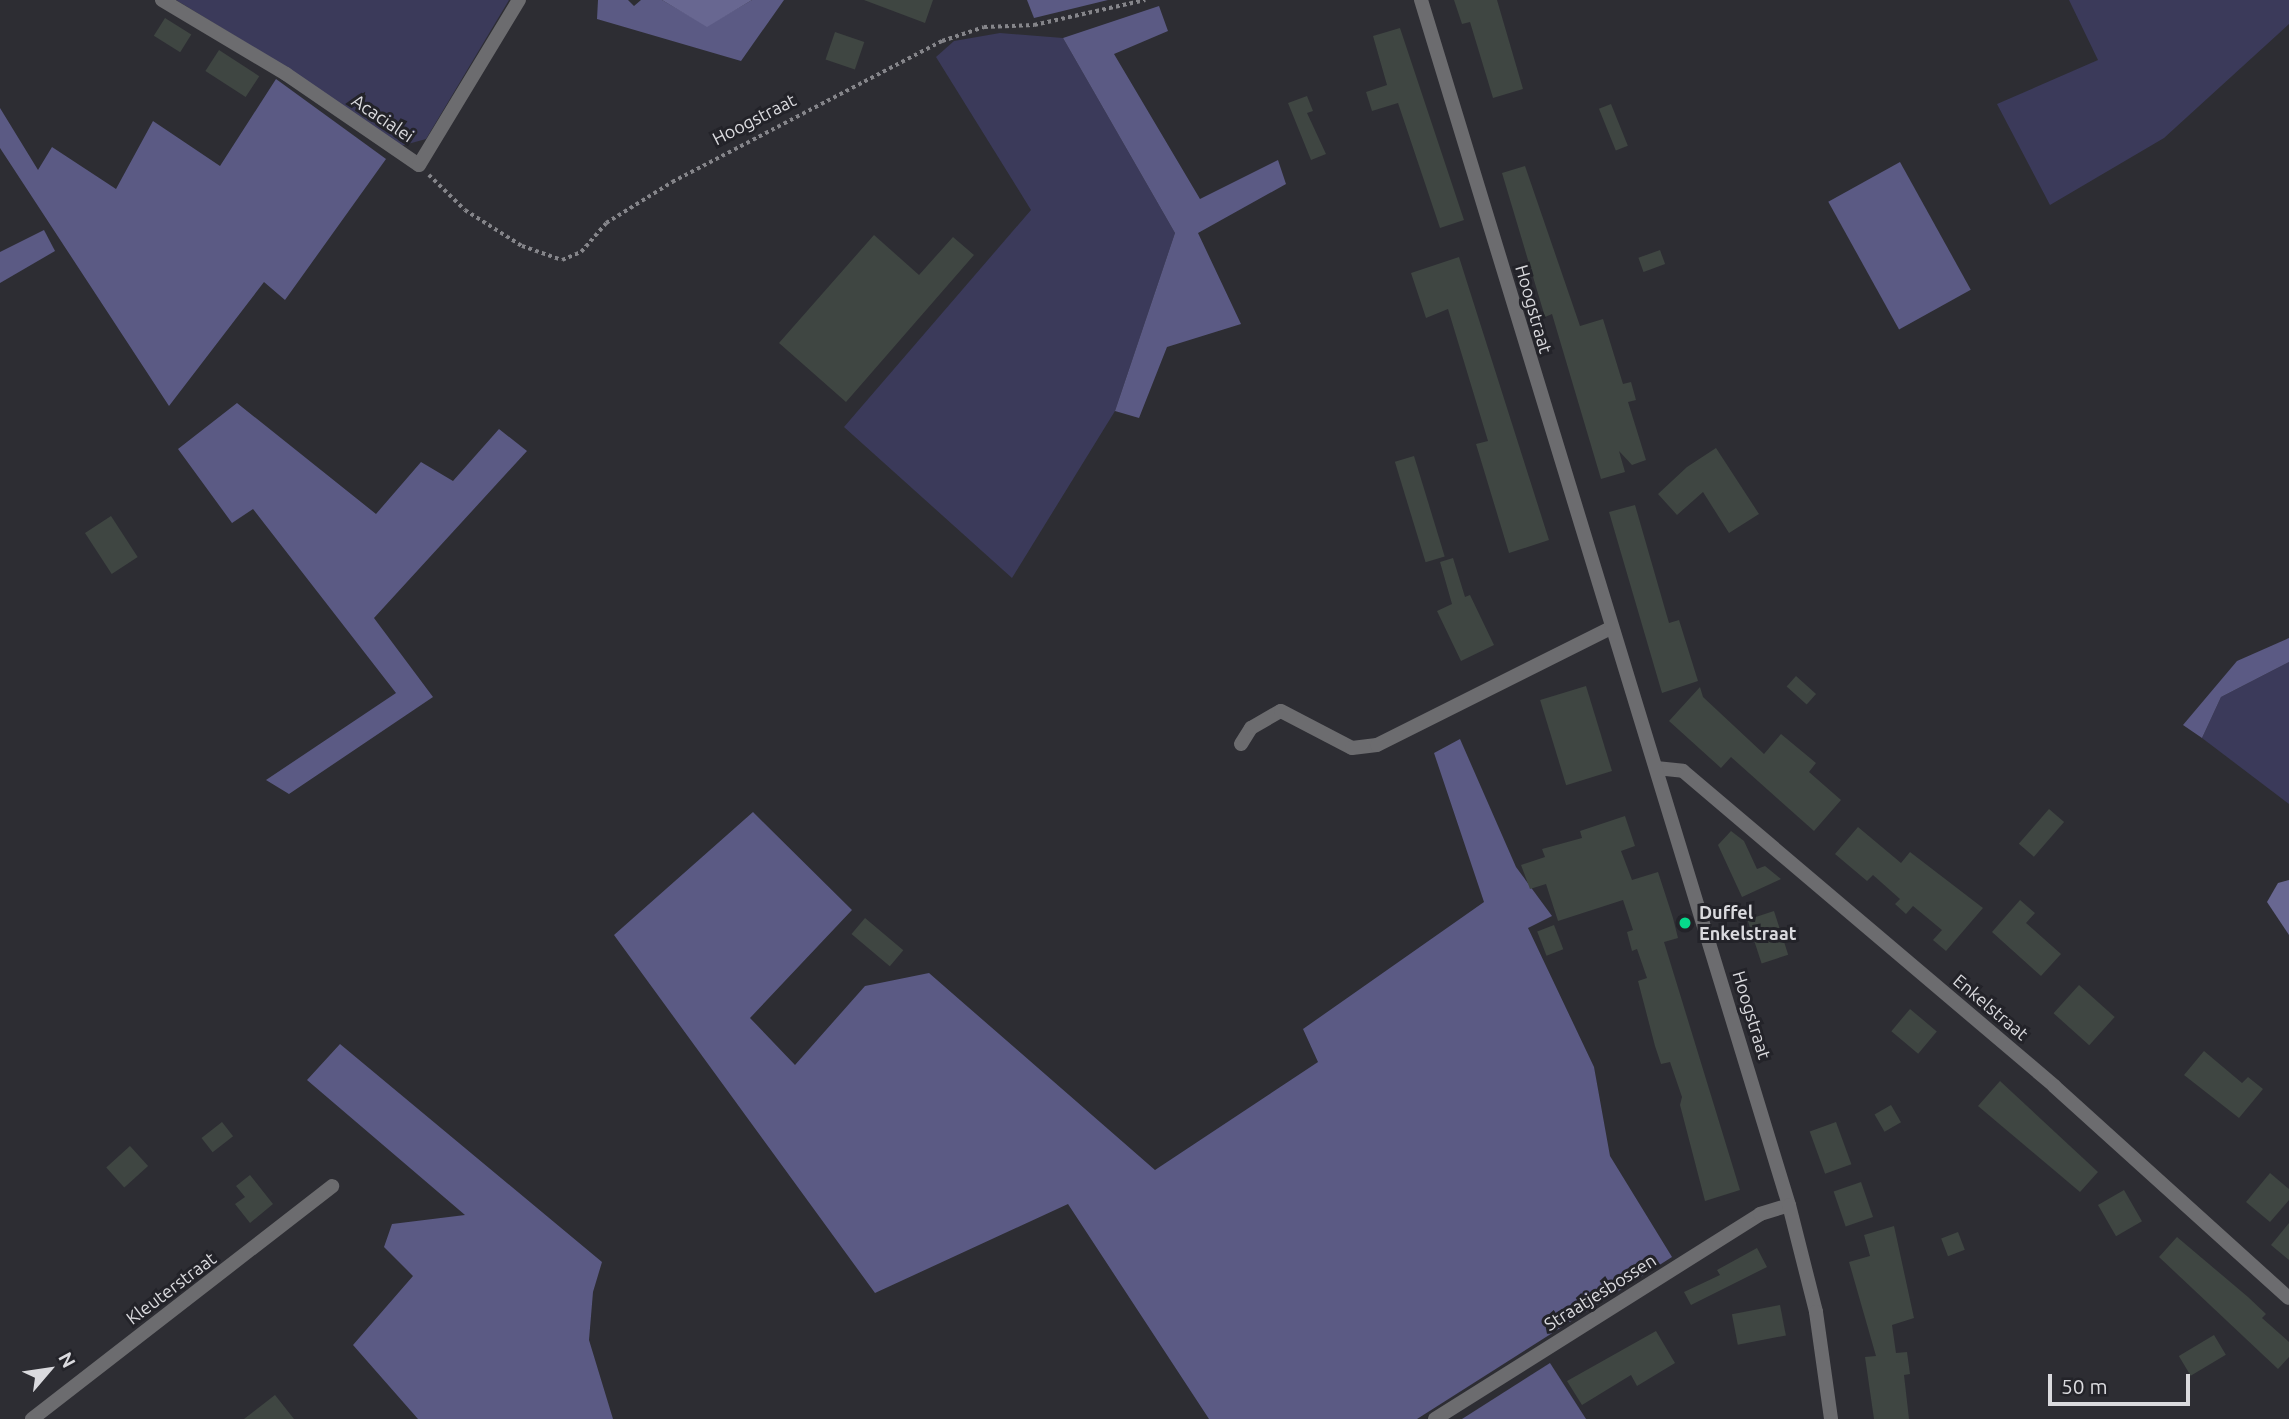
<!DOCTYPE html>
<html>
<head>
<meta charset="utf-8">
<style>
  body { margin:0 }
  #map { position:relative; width:2289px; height:1419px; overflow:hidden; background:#2d2d33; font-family:Ubuntu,sans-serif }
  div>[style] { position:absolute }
  .green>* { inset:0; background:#3b3a5a }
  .forest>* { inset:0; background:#5b5a84; transform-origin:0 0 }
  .water>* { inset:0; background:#686791 }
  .building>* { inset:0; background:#3f4642; transform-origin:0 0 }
  .path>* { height:3.5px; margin-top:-1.75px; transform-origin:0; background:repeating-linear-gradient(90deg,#85858a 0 3.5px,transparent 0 7px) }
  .minor>* { height:14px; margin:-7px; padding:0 7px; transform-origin:7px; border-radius:7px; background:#6c6c6f }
  .tertiary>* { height:14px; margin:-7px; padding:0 7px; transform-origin:7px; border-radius:7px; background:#6c6c6f }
  .dots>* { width:19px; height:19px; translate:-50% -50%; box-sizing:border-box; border:4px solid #232329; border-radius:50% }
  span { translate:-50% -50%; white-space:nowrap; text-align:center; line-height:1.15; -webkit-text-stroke:6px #232329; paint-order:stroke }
  .street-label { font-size:18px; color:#dadade }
  .poi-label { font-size:18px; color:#dadade; font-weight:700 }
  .left { translate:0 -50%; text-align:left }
  .north { position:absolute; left:14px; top:1335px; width:70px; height:70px; -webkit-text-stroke:5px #232329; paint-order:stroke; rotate:61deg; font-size:19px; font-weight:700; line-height:28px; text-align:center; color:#dadade }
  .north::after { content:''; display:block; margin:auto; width:24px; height:32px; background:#dadade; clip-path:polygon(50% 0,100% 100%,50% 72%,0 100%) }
  .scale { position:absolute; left:2048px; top:1374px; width:142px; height:32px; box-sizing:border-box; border:4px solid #dadade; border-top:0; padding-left:9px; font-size:21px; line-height:24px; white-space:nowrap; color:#dadade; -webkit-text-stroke:5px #232329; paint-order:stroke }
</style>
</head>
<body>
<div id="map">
  <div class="green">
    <i style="clip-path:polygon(176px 0,509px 0,426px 139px,397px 147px,258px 50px)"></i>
    <i style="clip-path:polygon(2069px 0,2289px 0,2289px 24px,2164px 138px,2050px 205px,1997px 104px,2098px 60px)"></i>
    <i style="clip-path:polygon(1000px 33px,1063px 38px,1175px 233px,1115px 411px,1012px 578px,844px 427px,1031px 210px,936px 57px,954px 41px)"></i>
    <i style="clip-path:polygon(2289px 662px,2289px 804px,2202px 738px,2221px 697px)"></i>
  </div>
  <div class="forest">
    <i style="clip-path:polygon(598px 0,628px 0,634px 6px,641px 0,662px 0,707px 26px,752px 0,784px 0,741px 61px,597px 19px)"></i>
    <i style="clip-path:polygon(1027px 0,1108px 0,1034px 18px)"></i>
    <i style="clip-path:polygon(1159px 6px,1168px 31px,1114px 54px,1200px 199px,1278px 160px,1286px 184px,1198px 233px,1241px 324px,1167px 347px,1139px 418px,1115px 411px,1175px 233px,1063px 38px)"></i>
    <i style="clip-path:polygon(276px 79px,386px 159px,285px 300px,264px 282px,169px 406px,0 148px,0 108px,38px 170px,52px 147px,116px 189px,153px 121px,220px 166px)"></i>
    <i style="left:1900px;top:162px;width:146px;height:82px;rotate:61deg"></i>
    <i style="clip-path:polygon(44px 230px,55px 251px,0 283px,0 252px)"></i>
    <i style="clip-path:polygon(237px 403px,376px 514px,421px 462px,453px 481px,499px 429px,527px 451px,374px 618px,433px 697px,289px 794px,266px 780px,396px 693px,253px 509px,232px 523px,178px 449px)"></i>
    <i style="clip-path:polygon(2289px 638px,2289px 662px,2221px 697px,2202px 738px,2183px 725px,2237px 661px)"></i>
    <i style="clip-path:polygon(1460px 739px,1516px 867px,1552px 916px,1528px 928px,1594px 1067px,1610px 1156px,1672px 1257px,1417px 1419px,1209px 1419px,1068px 1204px,875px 1293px,614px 935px,753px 812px,852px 910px,750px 1018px,795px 1065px,865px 986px,929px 973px,1155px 1170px,1318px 1062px,1303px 1029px,1484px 902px,1434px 753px)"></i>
    <i style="clip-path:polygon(340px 1044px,602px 1262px,593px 1292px,589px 1340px,613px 1419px,418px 1419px,353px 1345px,413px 1276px,384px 1247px,392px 1224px,465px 1215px,307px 1080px)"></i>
    <i style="clip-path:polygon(1550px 1363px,1586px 1419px,1462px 1419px)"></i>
  </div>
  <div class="water">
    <i style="clip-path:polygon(662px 0,752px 0,707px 27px)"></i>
    <i style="clip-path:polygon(2289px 880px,2289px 935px,2267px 902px,2278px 883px)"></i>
  </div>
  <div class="building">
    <i style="clip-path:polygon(864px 0,933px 0,925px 23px)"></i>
    <i style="clip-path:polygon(1454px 0,1497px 0,1523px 89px,1493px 98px,1470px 22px,1462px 24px)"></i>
    <i style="left:165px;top:18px;width:31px;height:21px;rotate:32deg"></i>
    <i style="clip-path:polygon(1400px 28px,1464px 220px,1440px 228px,1398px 103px,1372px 111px,1366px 92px,1387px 85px,1373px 36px)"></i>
    <i style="left:835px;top:32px;width:31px;height:29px;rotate:19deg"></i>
    <i style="left:219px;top:50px;width:48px;height:25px;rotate:33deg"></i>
    <i style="clip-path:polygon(1307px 96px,1313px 111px,1307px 113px,1326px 154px,1311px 160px,1288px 103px)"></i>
    <i style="left:1611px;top:104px;width:45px;height:13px;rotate:68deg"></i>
    <i style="clip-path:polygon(1525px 166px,1580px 326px,1603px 319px,1623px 384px,1631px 382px,1636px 400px,1628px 402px,1646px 460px,1632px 465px,1619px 451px,1625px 472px,1601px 479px,1552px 314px,1545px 317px,1502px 173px)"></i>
    <i style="clip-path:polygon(874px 235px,919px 275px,953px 237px,974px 255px,846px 402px,779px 343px)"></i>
    <i style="left:1660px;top:250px;width:15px;height:23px;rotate:70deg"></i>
    <i style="clip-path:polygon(1459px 257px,1549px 540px,1509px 553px,1476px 444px,1488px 441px,1448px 309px,1426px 318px,1411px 273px)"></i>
    <i style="clip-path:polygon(1716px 448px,1759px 514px,1729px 533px,1703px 492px,1677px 515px,1658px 494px,1687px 467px)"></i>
    <i style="left:1414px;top:456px;width:105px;height:20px;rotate:73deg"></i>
    <i style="clip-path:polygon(1635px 505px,1669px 623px,1679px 620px,1698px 681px,1662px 693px,1609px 512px)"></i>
    <i style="left:111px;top:516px;width:49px;height:31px;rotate:57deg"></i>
    <i style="clip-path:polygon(1453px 558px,1465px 597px,1470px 595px,1494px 645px,1461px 661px,1437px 611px,1452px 604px,1440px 562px)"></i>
    <i style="left:1796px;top:676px;width:27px;height:14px;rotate:42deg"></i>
    <i style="left:1586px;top:686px;width:89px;height:48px;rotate:73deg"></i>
    <i style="clip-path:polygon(1700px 687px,1703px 697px,1764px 754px,1781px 734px,1816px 763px,1809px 772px,1841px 800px,1814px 831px,1731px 757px,1721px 768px,1669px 721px)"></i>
    <i style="left:2049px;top:809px;width:20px;height:46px;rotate:41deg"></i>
    <i style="clip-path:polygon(1625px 816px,1635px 846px,1621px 851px,1632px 880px,1658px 872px,1673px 918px,1678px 938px,1664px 942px,1740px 1190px,1705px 1201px,1680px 1105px,1682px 1097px,1670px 1062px,1661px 1064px,1655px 1046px,1638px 981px,1647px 978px,1637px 949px,1632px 951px,1627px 932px,1633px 930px,1623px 900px,1558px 921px,1546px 884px,1530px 889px,1521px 865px,1545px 857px,1542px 849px,1582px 838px,1580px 831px)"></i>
    <i style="clip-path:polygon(1858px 827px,1901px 863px,1910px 852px,1983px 908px,1946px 951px,1933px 940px,1942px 930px,1913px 906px,1906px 914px,1895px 904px,1900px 899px,1873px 875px,1867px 881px,1835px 854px)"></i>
    <i style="clip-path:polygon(1731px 831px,1744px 841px,1757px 869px,1765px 866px,1781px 879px,1742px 897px,1718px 845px)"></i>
    <i style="clip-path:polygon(2020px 900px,2035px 913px,2026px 923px,2061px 954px,2041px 976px,1992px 932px)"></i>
    <i style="left:1774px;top:911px;width:46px;height:28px;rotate:72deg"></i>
    <i style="left:865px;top:918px;width:50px;height:21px;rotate:40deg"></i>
    <i style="left:1554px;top:925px;width:26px;height:18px;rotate:69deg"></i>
    <i style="left:2079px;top:985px;width:48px;height:38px;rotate:42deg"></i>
    <i style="left:1910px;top:1009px;width:35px;height:29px;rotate:40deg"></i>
    <i style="clip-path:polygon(2204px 1051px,2242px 1083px,2248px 1077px,2263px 1089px,2239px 1118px,2184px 1075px)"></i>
    <i style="clip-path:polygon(2000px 1081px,2098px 1172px,2080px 1192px,1978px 1106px)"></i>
    <i style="left:1891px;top:1105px;width:20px;height:19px;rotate:60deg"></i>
    <i style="left:222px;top:1122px;width:18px;height:26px;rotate:52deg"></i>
    <i style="left:1836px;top:1122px;width:45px;height:28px;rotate:70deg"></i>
    <i style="left:130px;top:1146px;width:27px;height:32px;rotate:48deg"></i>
    <i style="clip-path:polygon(2270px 1173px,2289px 1189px,2289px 1200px,2270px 1222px,2246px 1202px)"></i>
    <i style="clip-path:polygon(250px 1175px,273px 1204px,250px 1223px,235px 1204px,245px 1197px,236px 1186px)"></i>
    <i style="left:1861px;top:1182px;width:37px;height:29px;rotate:71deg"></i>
    <i style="left:2124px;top:1190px;width:36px;height:30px;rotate:60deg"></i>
    <i style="clip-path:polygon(2289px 1223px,2289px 1260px,2271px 1245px)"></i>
    <i style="clip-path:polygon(1894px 1226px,1914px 1318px,1892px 1325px,1896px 1353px,1907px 1352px,1910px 1374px,1904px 1375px,1909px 1419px,1874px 1419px,1865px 1357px,1876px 1356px,1849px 1262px,1870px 1256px,1864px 1235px)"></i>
    <i style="left:1958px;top:1232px;width:19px;height:18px;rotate:69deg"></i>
    <i style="clip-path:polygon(2177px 1237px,2248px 1297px,2266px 1314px,2262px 1318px,2289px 1342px,2289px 1357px,2278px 1369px,2159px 1257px)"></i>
    <i style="clip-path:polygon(1757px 1248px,1767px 1267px,1691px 1305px,1684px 1292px,1720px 1275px,1717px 1270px)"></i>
    <i style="left:1780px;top:1305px;width:31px;height:49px;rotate:79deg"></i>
    <i style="clip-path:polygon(1656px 1331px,1675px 1363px,1637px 1386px,1631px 1375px,1582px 1405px,1567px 1381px)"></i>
    <i style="left:2214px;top:1335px;width:23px;height:41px;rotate:59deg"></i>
    <i style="clip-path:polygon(275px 1395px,294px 1419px,244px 1419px)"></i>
  </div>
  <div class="path">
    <i style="left:429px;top:175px;width:50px;rotate:44.2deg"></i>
    <i style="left:465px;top:210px;width:67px;rotate:32.3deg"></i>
    <i style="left:522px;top:246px;width:42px;rotate:19.3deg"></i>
    <i style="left:562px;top:260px;width:21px;rotate:-23deg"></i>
    <i style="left:581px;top:252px;width:38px;rotate:-49deg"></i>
    <i style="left:606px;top:223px;width:78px;rotate:-31.8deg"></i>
    <i style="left:672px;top:182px;width:305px;rotate:-27.6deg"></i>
    <i style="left:942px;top:41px;width:44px;rotate:-18.4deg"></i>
    <i style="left:984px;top:27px;width:50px;rotate:-2.3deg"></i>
    <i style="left:1034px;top:25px;width:114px;rotate:-12.7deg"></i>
  </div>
  <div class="minor">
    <i style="left:162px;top:0;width:144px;rotate:30.8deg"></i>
    <i style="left:286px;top:74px;width:161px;rotate:34.4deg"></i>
    <i style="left:419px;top:165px;width:193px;rotate:-58.8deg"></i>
    <i style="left:1241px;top:744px;width:19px;rotate:-58deg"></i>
    <i style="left:1251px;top:728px;width:34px;rotate:-30deg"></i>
    <i style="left:1281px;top:711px;width:80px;rotate:27.5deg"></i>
    <i style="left:1352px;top:748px;width:25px;rotate:-7deg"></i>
    <i style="left:1377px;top:745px;width:262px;rotate:-26.6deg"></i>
    <i style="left:1656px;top:768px;width:27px;rotate:6deg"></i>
    <i style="left:1683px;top:771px;width:487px;rotate:40.3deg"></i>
    <i style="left:2054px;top:1086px;width:316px;rotate:42.1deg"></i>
    <i style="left:32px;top:1419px;width:380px;rotate:-37.8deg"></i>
    <i style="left:1435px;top:1419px;width:384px;rotate:-32.2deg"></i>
    <i style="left:1760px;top:1214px;width:30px;rotate:-17deg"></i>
  </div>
  <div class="tertiary">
    <i style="left:1421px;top:0;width:1260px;rotate:73.02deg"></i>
    <i style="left:1789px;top:1205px;width:110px;rotate:75.8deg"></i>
    <i style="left:1816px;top:1312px;width:108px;rotate:82deg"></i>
  </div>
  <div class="dots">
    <i style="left:1685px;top:923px;background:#06d98b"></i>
  </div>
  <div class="street-label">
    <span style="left:383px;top:118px;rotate:34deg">Acacialei</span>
    <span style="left:754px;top:119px;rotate:-27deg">Hoogstraat</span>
    <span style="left:1534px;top:309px;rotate:74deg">Hoogstraat</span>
    <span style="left:1991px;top:1007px;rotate:40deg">Enkelstraat</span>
    <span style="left:1752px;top:1015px;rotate:73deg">Hoogstraat</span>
    <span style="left:171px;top:1288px;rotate:-37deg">Kleuterstraat</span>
    <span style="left:1600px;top:1292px;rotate:-32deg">Straatjesbossen</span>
  </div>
  <div class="poi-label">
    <span class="left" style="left:1699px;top:923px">Duffel<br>Enkelstraat</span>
  </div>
  <div class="north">N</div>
  <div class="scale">50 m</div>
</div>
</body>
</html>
